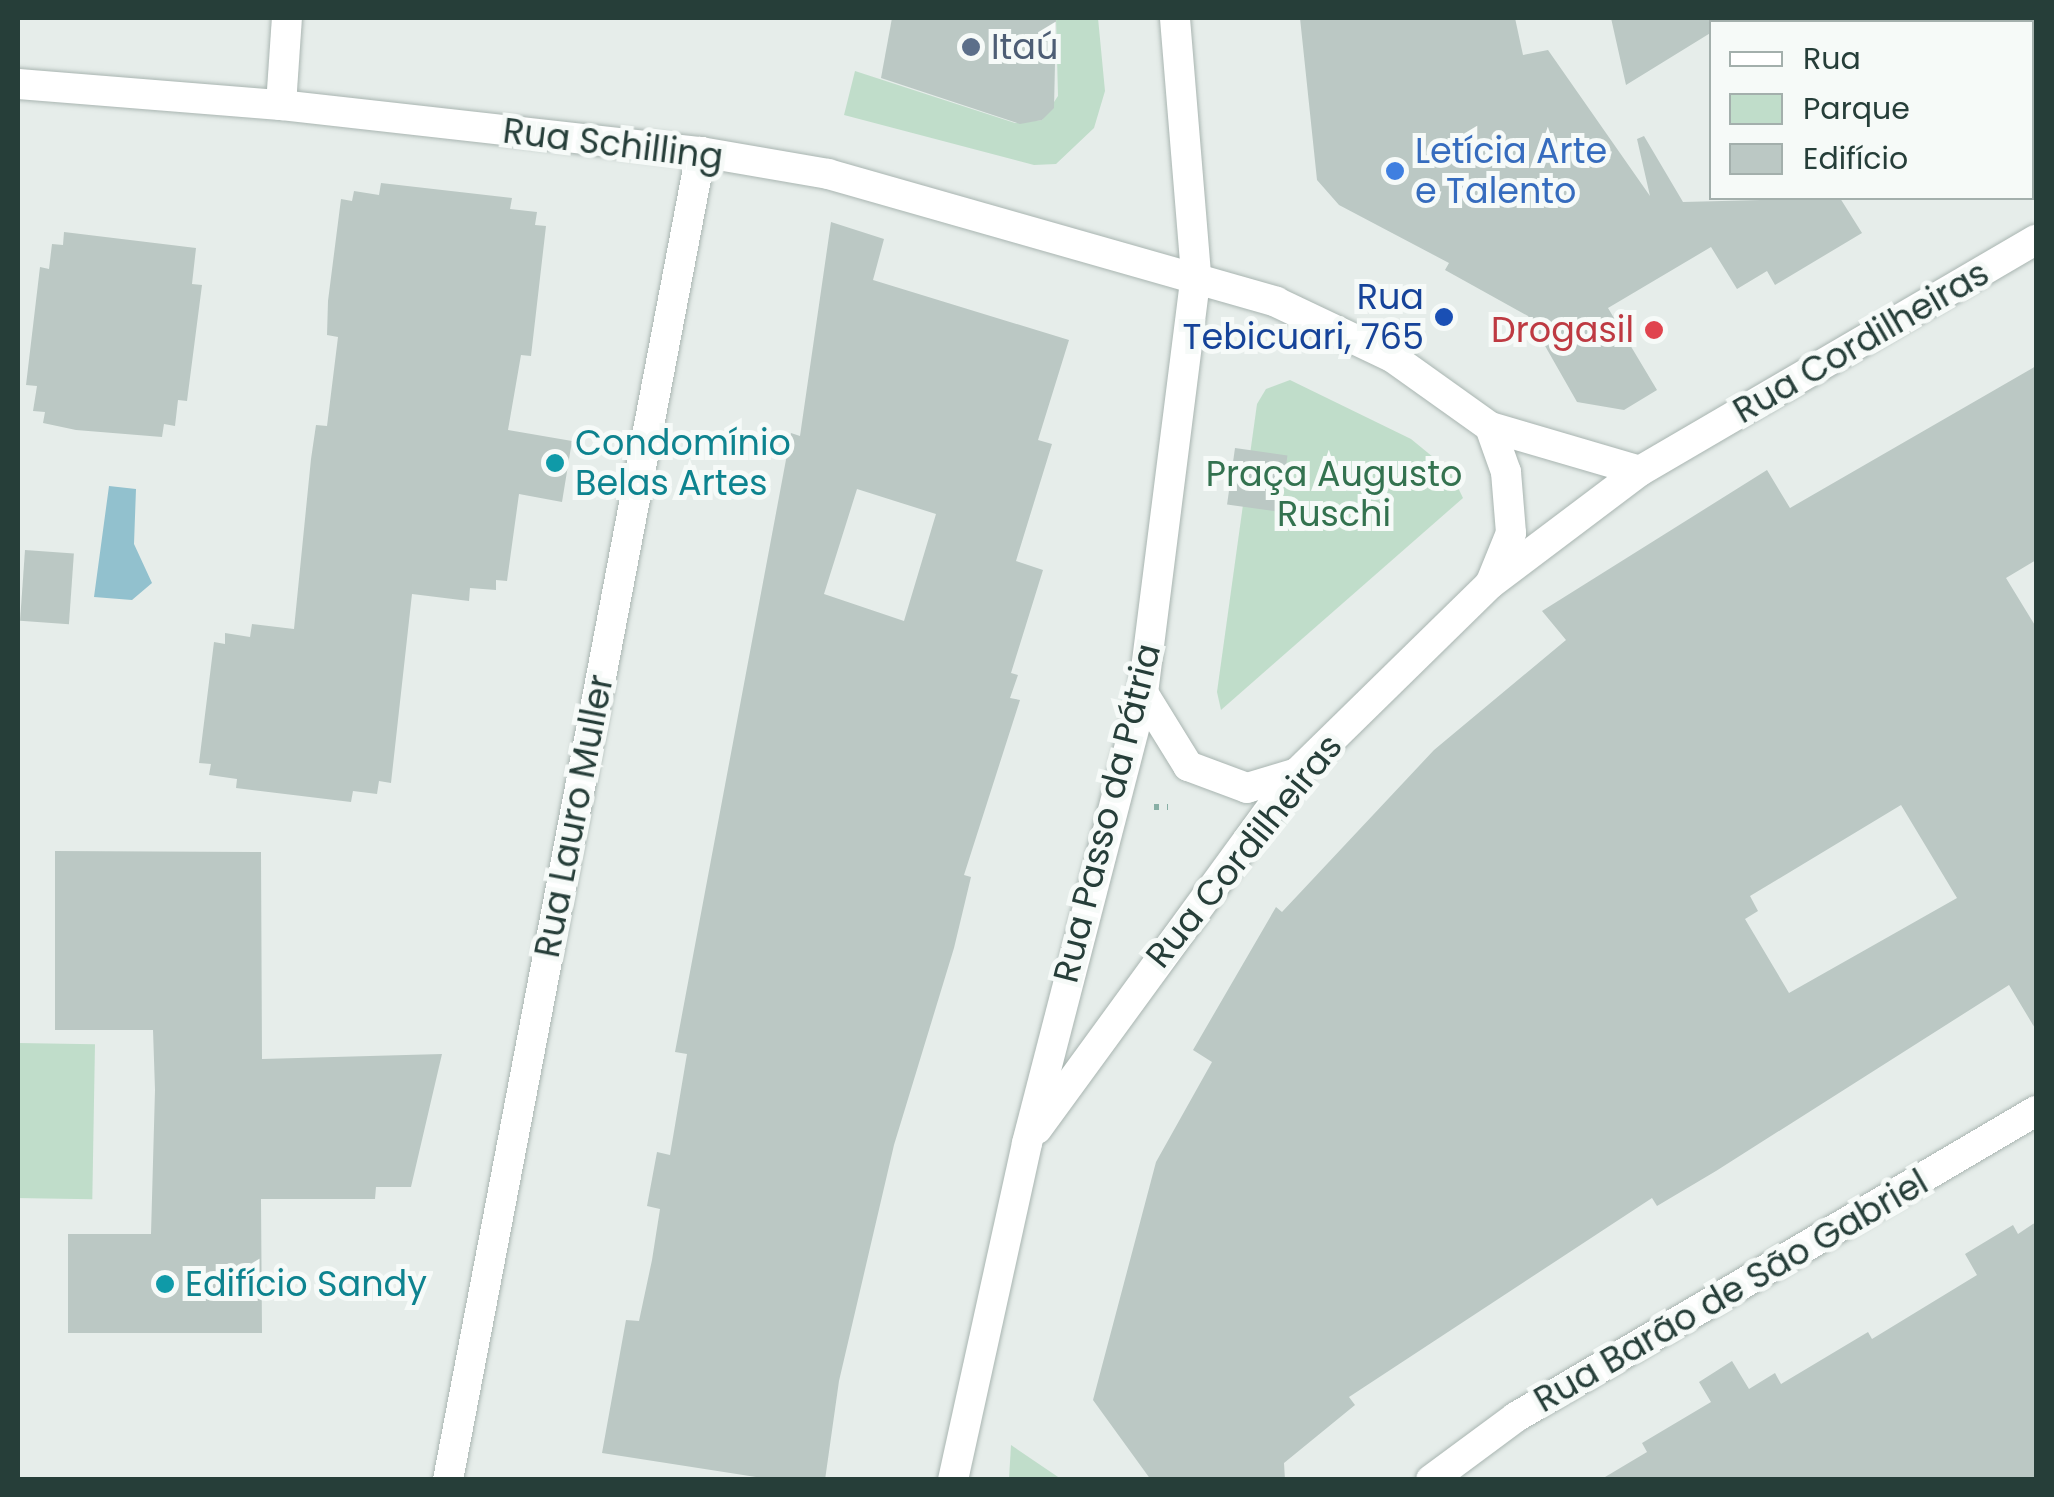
<!DOCTYPE html>
<html>
<head>
<meta charset="utf-8">
<style>
  body { margin:0 }
  #map { position:relative; width:2054px; height:1497px; overflow:hidden; background:#e6edea; font-family:Poppins,sans-serif }
  div>[style] { position:absolute }
  .green>* { inset:0; background:#c0ddca; transform-origin:0 0 }
  .water>* { inset:0; background:#92c1ce }
  .building>* { inset:0; background:#bbc8c4; transform-origin:0 0 }
  .path>* { height:6px; margin-top:-3px; transform-origin:0; background:repeating-linear-gradient(90deg,#88afa5 0 5px,transparent 0 13px) }
  .roads { filter:drop-shadow(0 0 2px #a9b5b1) drop-shadow(0 0 2px #a9b5b1) }
  .minor>* { height:30px; margin:-15px; padding:0 15px; transform-origin:15px; border-radius:15px; background:#fff }
  .dots>* { width:28px; height:28px; translate:-50% -50%; box-sizing:border-box; border:5px solid #f6faf8; border-radius:50% }
  span { translate:-50% -50%; white-space:nowrap; text-align:center; line-height:1.15; -webkit-text-stroke:10px #f6faf8; paint-order:stroke }
  .service-label { font-size:35px; color:#4e5e75 }
  .left { translate:0 -50%; text-align:left }
  .street-label { font-size:35px; color:#263e39 }
  .shop-label { font-size:35px; color:#366cbe }
  .transit-label { font-size:35px; color:#164399 }
  .right { translate:-100% -50%; text-align:right }
  .health-label { font-size:35px; color:#be3a42 }
  .culture-label { font-size:35px; color:#0d838f }
  .park-label { font-size:35px; color:#33724f }
  .frame { position:absolute; inset:0; border:20px solid #263e39; pointer-events:none }
  .legend { position:absolute; left:1709px; top:20px; width:325px; height:180px; box-sizing:border-box; background:#f6faf8; border:2px solid #a3afac; margin:0; padding:12px 18px; list-style:none; font-size:30px; color:#263e39 }
  .legend li { display:flex; align-items:center; gap:20px; height:50px }
  .legend b { width:50px; border:2px solid #a3afac }
</style>
</head>
<body>
<div id="map">
  <div class="green">
    <i style="clip-path:polygon(1056px 18px,1098px 18px,1105px 91px,1094px 128px,1056px 164px,1034px 165px,844px 115px,855px 71px,1015px 123px,1042px 120px,1058px 96px)"></i>
    <i style="clip-path:polygon(1290px 380px,1411px 439px,1450px 471px,1463px 498px,1221px 710px,1217px 692px,1257px 404px,1266px 389px)"></i>
    <i style="left:18px;top:1043px;width:77px;height:155px;rotate:1deg"></i>
    <i style="clip-path:polygon(1011px 1445px,1061px 1479px,1009px 1479px)"></i>
  </div>
  <div class="water">
    <i style="clip-path:polygon(109px 486px,136px 489px,134px 544px,152px 583px,132px 600px,94px 597px)"></i>
  </div>
  <div class="building">
    <i style="clip-path:polygon(892px 18px,1056px 18px,1054px 108px,1042px 120px,1020px 124px,881px 78px)"></i>
    <i style="clip-path:polygon(1300px 18px,1515px 18px,1523px 55px,1548px 50px,1650px 196px,1637px 139px,1644px 136px,1683px 202px,1840px 198px,1862px 233px,1775px 285px,1767px 271px,1737px 289px,1711px 247px,1608px 308px,1657px 390px,1624px 410px,1577px 402px,1528px 316px,1445px 270px,1449px 263px,1339px 205px,1317px 180px)"></i>
    <i style="clip-path:polygon(1611px 18px,1734px 18px,1712px 22px,1712px 32px,1626px 85px)"></i>
    <i style="clip-path:polygon(381px 183px,512px 198px,510px 209px,537px 212px,535px 225px,546px 226px,531px 356px,521px 355px,508px 430px,572px 441px,562px 502px,519px 494px,507px 581px,496px 580px,496px 590px,470px 588px,469px 601px,412px 594px,391px 783px,379px 781px,377px 794px,353px 791px,351px 802px,236px 788px,237px 779px,209px 775px,211px 764px,199px 763px,214px 642px,225px 644px,225px 633px,250px 637px,252px 624px,294px 629px,311px 459px,316px 425px,327px 426px,338px 337px,327px 335px,328px 301px,341px 199px,352px 201px,354px 191px,379px 195px)"></i>
    <i style="clip-path:polygon(evenodd,831px 222px,884px 239px,873px 280px,1069px 340px,1038px 440px,1052px 444px,1016px 561px,1043px 570px,1011px 673px,1018px 675px,1010px 698px,1020px 700px,964px 875px,971px 877px,954px 948px,894px 1145px,839px 1381px,825px 1480px,776px 1480px,602px 1453px,626px 1320px,639px 1321px,652px 1260px,660px 1209px,647px 1206px,657px 1152px,670px 1155px,687px 1054px,675px 1052px,791px 433px,800px 436px,831px 222px,857px 489px,936px 514px,904px 621px,824px 594px,857px 489px)"></i>
    <i style="clip-path:polygon(64px 232px,196px 248px,192px 284px,202px 285px,187px 401px,178px 400px,175px 426px,164px 424px,162px 437px,76px 430px,43px 423px,45px 412px,33px 411px,37px 386px,26px 385px,40px 267px,49px 269px,52px 244px,63px 245px)"></i>
    <i style="clip-path:polygon(evenodd,2036px 366px,2036px 560px,2006px 578px,2036px 627px,2036px 1030px,2009px 985px,1716px 1171px,1657px 1206px,1652px 1198px,1349px 1397px,1355px 1405px,1284px 1463px,1285px 1480px,1151px 1480px,1093px 1400px,1156px 1162px,1212px 1062px,1193px 1050px,1276px 907px,1282px 912px,1434px 750px,1566px 640px,1542px 611px,1767px 470px,1790px 508px,2036px 366px,1901px 805px,1957px 898px,1789px 993px,1745px 919px,1758px 911px,1750px 896px,1901px 805px)"></i>
    <i style="left:1235px;top:448px;width:53px;height:57px;rotate:8deg"></i>
    <i style="left:25px;top:550px;width:49px;height:71px;rotate:4deg"></i>
    <i style="clip-path:polygon(55px 851px,261px 852px,262px 1059px,442px 1054px,411px 1187px,376px 1187px,375px 1199px,261px 1199px,262px 1333px,68px 1333px,68px 1234px,151px 1234px,155px 1090px,153px 1030px,55px 1030px)"></i>
    <i style="clip-path:polygon(2036px 1222px,2036px 1480px,1600px 1480px,1647px 1452px,1642px 1443px,1711px 1402px,1699px 1382px,1732px 1361px,1749px 1389px,1775px 1373px,1781px 1384px,1868px 1332px,1872px 1339px,1977px 1275px,1965px 1254px,2013px 1225px,2018px 1234px)"></i>
  </div>
  <div class="path">
    <i style="left:1154px;top:807px;width:14px"></i>
  </div>
  <div class="roads">
    <div class="minor">
      <i style="left:18px;top:84px;width:264px;rotate:4.6deg"></i>
      <i style="left:281px;top:105px;width:423px;rotate:6.4deg"></i>
      <i style="left:701px;top:152px;width:129px;rotate:9.8deg"></i>
      <i style="left:828px;top:174px;width:466px;rotate:15.9deg"></i>
      <i style="left:1276px;top:302px;width:128px;rotate:25.4deg"></i>
      <i style="left:1392px;top:357px;width:120px;rotate:35.5deg"></i>
      <i style="left:1490px;top:427px;width:156px;rotate:16.3deg"></i>
      <i style="left:281px;top:105px;width:87px;rotate:-86.1deg"></i>
      <i style="left:1490px;top:427px;width:48px;rotate:70.4deg"></i>
      <i style="left:1506px;top:472px;width:61px;rotate:85.3deg"></i>
      <i style="left:1511px;top:533px;width:53px;rotate:112.2deg"></i>
      <i style="left:1143px;top:693px;width:86px;rotate:58.3deg"></i>
      <i style="left:1188px;top:766px;width:63px;rotate:20.4deg"></i>
      <i style="left:1247px;top:788px;width:52px;rotate:-16.7deg"></i>
      <i style="left:1037px;top:1129px;width:441px;rotate:-53.9deg"></i>
      <i style="left:1297px;top:773px;width:270px;rotate:-44.4deg"></i>
      <i style="left:1490px;top:584px;width:188px;rotate:-37deg"></i>
      <i style="left:1640px;top:471px;width:458px;rotate:-30.3deg"></i>
      <i style="left:448px;top:1480px;width:1352px;rotate:-79.21deg"></i>
      <i style="left:953px;top:1480px;width:345px;rotate:-77.6deg"></i>
      <i style="left:1027px;top:1143px;width:465px;rotate:-75.5deg"></i>
      <i style="left:1143px;top:693px;width:422px;rotate:-82.8deg"></i>
      <i style="left:1196px;top:274px;width:257px;rotate:-94.7deg"></i>
      <i style="left:1431px;top:1480px;width:106px;rotate:-36.5deg"></i>
      <i style="left:1516px;top:1417px;width:603px;rotate:-30.48deg"></i>
    </div>
  </div>
  <div class="dots">
    <i style="left:971px;top:47px;background:#5c6f8a"></i>
    <i style="left:1395px;top:171px;background:#3f7fe0"></i>
    <i style="left:1444px;top:317px;background:#1a4fb4"></i>
    <i style="left:1654px;top:330px;background:#e0444e"></i>
    <i style="left:555px;top:463px;background:#0f9aa8"></i>
    <i style="left:165px;top:1284px;background:#0f9aa8"></i>
  </div>
  <div class="service-label">
    <span class="left" style="left:991px;top:47px">Itaú</span>
  </div>
  <div class="street-label">
    <span style="left:613px;top:144px;rotate:7deg">Rua Schilling</span>
    <span style="left:1861px;top:342px;rotate:-30deg">Rua Cordilheiras</span>
    <span style="left:1107px;top:813px;rotate:-76deg">Rua Passo da Pátria</span>
    <span style="left:574px;top:816px;rotate:-79deg">Rua Lauro Muller</span>
    <span style="left:1244px;top:851px;rotate:-51deg">Rua Cordilheiras</span>
    <span style="left:1731px;top:1291px;rotate:-30deg">Rua Barão de São Gabriel</span>
  </div>
  <div class="shop-label">
    <span class="left" style="left:1415px;top:171px">Letícia Arte<br>e Talento</span>
  </div>
  <div class="transit-label">
    <span class="right" style="left:1424px;top:317px">Rua<br>Tebicuari, 765</span>
  </div>
  <div class="health-label">
    <span class="right" style="left:1634px;top:330px">Drogasil</span>
  </div>
  <div class="culture-label">
    <span class="left" style="left:575px;top:463px">Condomínio<br>Belas Artes</span>
    <span class="left" style="left:185px;top:1284px">Edifício Sandy</span>
  </div>
  <div class="park-label">
    <span style="left:1334px;top:494px">Praça Augusto<br>Ruschi</span>
  </div>
  <div class="frame"></div>
  <ul class="legend">
  <li><b style="height:12px;background:#fff"></b>Rua</li>
  <li><b style="height:28px;background:#c0ddca"></b>Parque</li>
  <li><b style="height:28px;background:#bbc8c4"></b>Edifício</li>
  </ul>
</div>
</body>
</html>
